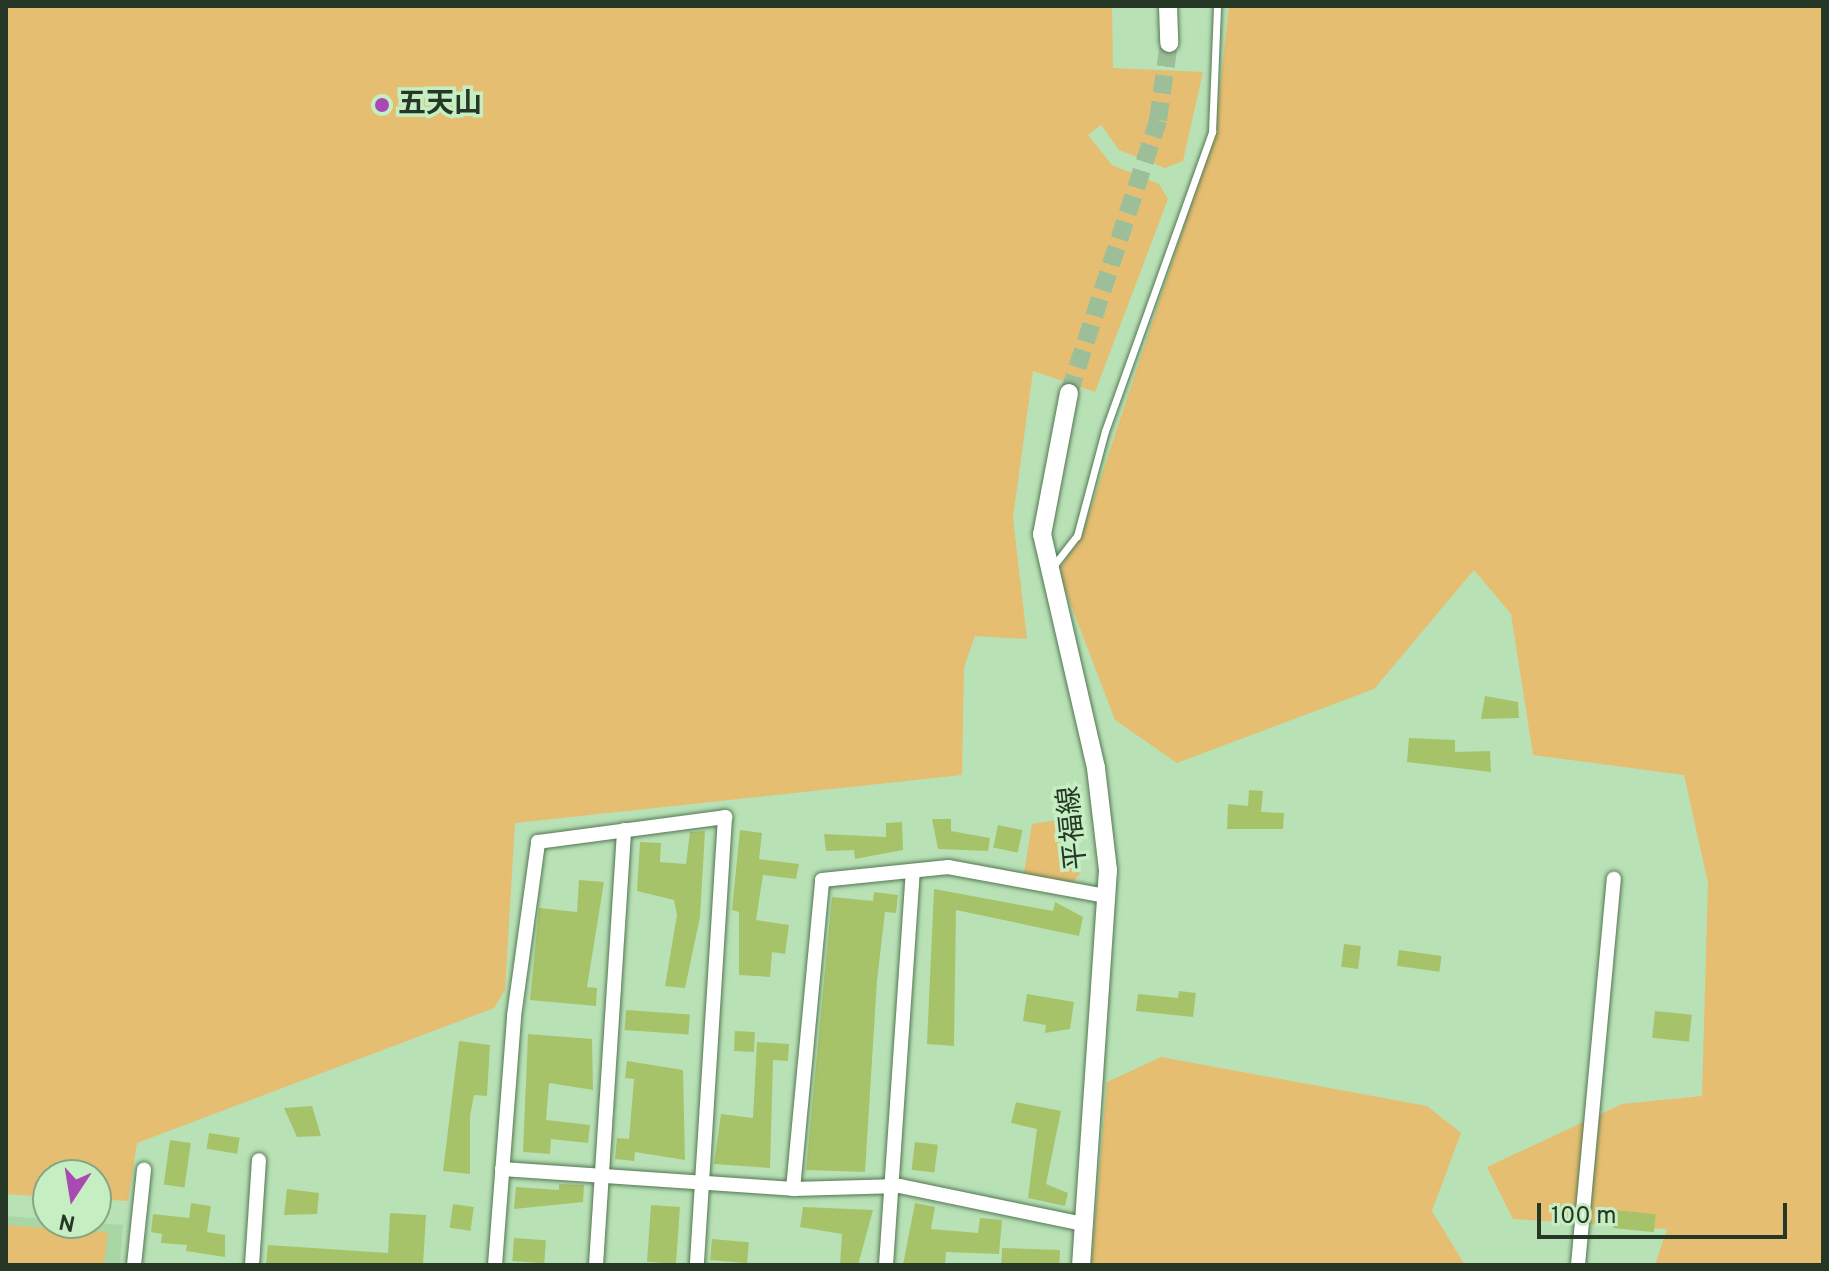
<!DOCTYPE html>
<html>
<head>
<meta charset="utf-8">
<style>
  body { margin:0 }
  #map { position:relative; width:1829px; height:1271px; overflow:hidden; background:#b9e1b6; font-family:Overpass,"Noto Sans JP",sans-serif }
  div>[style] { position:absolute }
  .built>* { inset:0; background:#a8d6a5 }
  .green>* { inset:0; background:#e5be72 }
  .building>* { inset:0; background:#a7c36a; transform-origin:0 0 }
  .tertiary-tunnel>* { height:18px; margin-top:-9px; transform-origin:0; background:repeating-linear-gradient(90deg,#9cbf99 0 18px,transparent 0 27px) }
  .roads { filter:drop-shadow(0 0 2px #537852) drop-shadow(0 0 2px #537852) }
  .service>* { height:7px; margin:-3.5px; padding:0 3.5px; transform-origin:3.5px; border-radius:3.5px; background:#fff }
  .minor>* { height:14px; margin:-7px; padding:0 7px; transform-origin:7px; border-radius:7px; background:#fff }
  .tertiary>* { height:18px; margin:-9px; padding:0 9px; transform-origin:9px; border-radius:9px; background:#fff }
  .dots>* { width:22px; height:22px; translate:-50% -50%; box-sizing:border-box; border:4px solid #c5eec3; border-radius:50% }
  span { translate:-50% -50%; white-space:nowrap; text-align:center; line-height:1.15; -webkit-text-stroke:7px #c5eec3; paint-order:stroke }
  .poi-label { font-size:28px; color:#273726; font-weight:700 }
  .left { translate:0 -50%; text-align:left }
  .street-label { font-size:28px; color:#273726 }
  .frame { position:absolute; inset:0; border:8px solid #273726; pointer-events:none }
  .north { position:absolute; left:32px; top:1159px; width:80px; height:80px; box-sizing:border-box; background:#c5eec3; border:2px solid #86a584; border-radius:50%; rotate:192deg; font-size:22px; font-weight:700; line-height:32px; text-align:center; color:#273726 }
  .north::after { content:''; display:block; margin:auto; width:28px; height:36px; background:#a94ab3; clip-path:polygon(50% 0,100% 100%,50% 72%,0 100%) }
  .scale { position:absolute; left:1537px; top:1203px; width:250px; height:36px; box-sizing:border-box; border:4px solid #273726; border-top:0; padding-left:10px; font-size:24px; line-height:28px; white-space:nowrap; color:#273726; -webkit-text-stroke:6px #c5eec3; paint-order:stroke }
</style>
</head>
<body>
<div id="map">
  <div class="built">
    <i style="clip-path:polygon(6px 1216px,123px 1225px,120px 1265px,6px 1265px)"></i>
  </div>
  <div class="green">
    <i style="clip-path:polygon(6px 6px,1112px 6px,1113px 68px,1203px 72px,1183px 161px,1165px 168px,1119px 150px,1101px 125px,1088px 135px,1112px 165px,1159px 184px,1168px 199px,1095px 392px,1033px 371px,1013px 518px,1027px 639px,975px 636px,964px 667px,962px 775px,515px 823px,505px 990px,494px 1008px,137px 1143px,128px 1201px,96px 1199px,96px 1175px,48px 1175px,48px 1197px,6px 1194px)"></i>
    <i style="clip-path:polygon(1229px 6px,1823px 6px,1823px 1265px,1655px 1265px,1667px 1229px,1513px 1219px,1487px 1167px,1622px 1104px,1702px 1096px,1708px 883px,1684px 775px,1533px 755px,1511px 614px,1474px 570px,1374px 689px,1177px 763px,1115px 720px,1058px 571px,1082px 535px,1215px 132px)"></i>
    <i style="clip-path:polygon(1057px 820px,1080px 874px,1072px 883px,1024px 873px,1032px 824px)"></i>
    <i style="clip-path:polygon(1161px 1057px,1427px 1106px,1461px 1133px,1432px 1211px,1465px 1265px,1091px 1265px,1107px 1082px)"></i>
    <i style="clip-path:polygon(6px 1225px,108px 1232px,104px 1265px,6px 1265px)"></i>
  </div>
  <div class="building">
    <i style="clip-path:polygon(1485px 696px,1518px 702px,1519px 718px,1481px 719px)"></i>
    <i style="clip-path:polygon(1409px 738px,1455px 740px,1455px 752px,1490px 751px,1491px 772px,1407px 762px)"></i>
    <i style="clip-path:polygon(1249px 790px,1263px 791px,1261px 812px,1284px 813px,1283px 829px,1227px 829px,1228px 804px,1248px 806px)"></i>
    <i style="clip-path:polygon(932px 819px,951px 819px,951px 831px,990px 838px,988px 851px,938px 849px)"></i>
    <i style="clip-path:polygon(902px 822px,903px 850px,855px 859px,854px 850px,826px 851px,824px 834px,886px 837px,886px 823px)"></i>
    <i style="left:998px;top:825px;width:25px;height:23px;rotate:12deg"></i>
    <i style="clip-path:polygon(740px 830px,762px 833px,759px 859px,799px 864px,796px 879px,763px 875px,756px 920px,789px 925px,785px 954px,772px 952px,770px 977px,739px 975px,739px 912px,732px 910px)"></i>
    <i style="clip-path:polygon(705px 831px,700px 917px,685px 988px,665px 986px,677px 915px,674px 900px,637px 891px,640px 842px,661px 843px,660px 862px,686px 864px,690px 832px)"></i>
    <i style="clip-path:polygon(579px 880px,604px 882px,587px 987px,597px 988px,596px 1006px,530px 1000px,539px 908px,577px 912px)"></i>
    <i style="clip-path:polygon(934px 889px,1053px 911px,1055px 902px,1083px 917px,1079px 936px,956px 910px,954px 1046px,927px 1044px)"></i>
    <i style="clip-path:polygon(874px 892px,898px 895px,896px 913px,885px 912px,877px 981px,865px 1172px,806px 1170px,832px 897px,873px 901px)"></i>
    <i style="left:1344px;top:944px;width:17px;height:23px;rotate:7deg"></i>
    <i style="left:1399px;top:950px;width:43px;height:16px;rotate:8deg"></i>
    <i style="clip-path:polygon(1179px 991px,1196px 993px,1193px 1017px,1136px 1011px,1138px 994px,1178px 998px)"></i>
    <i style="clip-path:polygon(1027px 994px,1074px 1002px,1070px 1029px,1045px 1033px,1046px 1025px,1023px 1021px)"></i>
    <i style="left:626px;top:1010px;width:64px;height:20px;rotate:4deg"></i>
    <i style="left:1655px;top:1011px;width:37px;height:27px;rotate:6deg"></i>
    <i style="left:735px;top:1031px;width:20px;height:20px;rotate:3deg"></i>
    <i style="clip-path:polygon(528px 1034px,592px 1039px,593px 1090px,549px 1083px,546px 1120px,590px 1125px,588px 1143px,551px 1139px,550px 1154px,523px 1152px)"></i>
    <i style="clip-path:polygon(459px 1041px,490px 1045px,487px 1096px,474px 1095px,470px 1116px,470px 1174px,443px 1171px)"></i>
    <i style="clip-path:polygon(757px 1042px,789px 1044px,788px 1061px,773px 1060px,770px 1168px,714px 1164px,721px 1114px,753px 1118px)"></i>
    <i style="clip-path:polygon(627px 1061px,683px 1070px,685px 1160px,635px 1152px,634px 1161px,615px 1159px,617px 1138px,629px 1139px,634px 1079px,625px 1078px)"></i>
    <i style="clip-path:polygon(1016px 1102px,1061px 1111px,1046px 1184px,1068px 1193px,1065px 1206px,1028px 1198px,1037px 1129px,1011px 1123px)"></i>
    <i style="clip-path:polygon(312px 1106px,321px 1136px,297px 1137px,284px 1108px)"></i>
    <i style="left:209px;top:1133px;width:31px;height:16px;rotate:9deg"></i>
    <i style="left:170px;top:1140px;width:21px;height:45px;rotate:8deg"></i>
    <i style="left:915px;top:1142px;width:23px;height:28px;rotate:7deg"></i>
    <i style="clip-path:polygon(559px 1184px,584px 1185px,583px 1202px,514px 1209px,516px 1187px,559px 1190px)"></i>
    <i style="clip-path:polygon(287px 1189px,319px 1193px,317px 1214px,284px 1215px)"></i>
    <i style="clip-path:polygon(191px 1203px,211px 1206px,207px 1232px,225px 1235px,225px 1257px,186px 1251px,187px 1245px,161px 1243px,162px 1234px,151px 1232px,153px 1214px,189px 1218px)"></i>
    <i style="clip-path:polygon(915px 1203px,935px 1207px,931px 1229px,978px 1233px,980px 1218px,1002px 1220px,999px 1254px,946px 1252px,945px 1265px,903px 1265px)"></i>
    <i style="left:453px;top:1204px;width:21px;height:24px;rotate:8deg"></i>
    <i style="left:651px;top:1205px;width:29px;height:57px;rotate:4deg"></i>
    <i style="clip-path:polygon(803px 1207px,873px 1210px,858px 1265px,840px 1265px,842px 1234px,800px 1227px)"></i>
    <i style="left:1615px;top:1210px;width:41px;height:18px;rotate:6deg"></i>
    <i style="clip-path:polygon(390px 1213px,426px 1215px,423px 1265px,266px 1265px,268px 1245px,388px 1253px)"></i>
    <i style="left:514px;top:1238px;width:32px;height:23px;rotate:4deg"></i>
    <i style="left:712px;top:1239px;width:37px;height:21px;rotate:5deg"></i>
    <i style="left:1002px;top:1248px;width:58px;height:17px;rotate:2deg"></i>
  </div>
  <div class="tertiary-tunnel">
    <i style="left:1069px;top:393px;width:287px;rotate:-71.9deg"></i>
    <i style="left:1158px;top:120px;width:78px;rotate:-81.9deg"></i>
  </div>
  <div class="roads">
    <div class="service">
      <i style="left:1054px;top:565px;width:37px;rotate:-52deg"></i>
      <i style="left:1077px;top:536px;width:109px;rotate:-75.1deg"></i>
      <i style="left:1105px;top:431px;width:318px;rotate:-70.3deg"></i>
      <i style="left:1212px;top:132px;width:126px;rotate:-87.7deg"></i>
    </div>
    <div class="minor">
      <i style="left:502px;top:1169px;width:292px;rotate:3.9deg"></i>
      <i style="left:793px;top:1189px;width:107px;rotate:-1.6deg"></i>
      <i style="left:900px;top:1186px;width:188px;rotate:11.7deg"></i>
      <i style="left:793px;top:1189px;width:310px;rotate:-84.6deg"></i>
      <i style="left:822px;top:880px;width:127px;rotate:-5.9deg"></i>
      <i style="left:948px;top:867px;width:161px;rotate:10.4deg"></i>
      <i style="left:134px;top:1265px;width:96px;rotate:-84deg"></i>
      <i style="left:252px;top:1265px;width:105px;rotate:-86.2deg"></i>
      <i style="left:495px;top:1265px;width:250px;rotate:-85.6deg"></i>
      <i style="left:514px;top:1016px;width:176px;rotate:-82.1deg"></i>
      <i style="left:538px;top:842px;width:189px;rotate:-7.6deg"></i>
      <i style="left:725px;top:817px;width:449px;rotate:93.6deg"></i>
      <i style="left:596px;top:1265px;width:436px;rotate:-86.3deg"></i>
      <i style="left:886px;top:1265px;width:395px;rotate:-86.1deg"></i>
      <i style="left:1578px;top:1265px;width:388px;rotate:-84.7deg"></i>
    </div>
    <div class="tertiary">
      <i style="left:1168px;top:6px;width:37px;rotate:88deg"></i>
      <i style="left:1069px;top:393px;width:144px;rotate:100.8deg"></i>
      <i style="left:1042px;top:534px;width:240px;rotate:77deg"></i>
      <i style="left:1096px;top:768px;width:103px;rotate:83.3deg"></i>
      <i style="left:1108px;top:870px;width:396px;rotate:93.9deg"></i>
    </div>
  </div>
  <div class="dots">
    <i style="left:382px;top:105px;background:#a94ab3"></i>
  </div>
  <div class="poi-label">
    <span class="left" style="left:398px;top:105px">五天山</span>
  </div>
  <div class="street-label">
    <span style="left:1074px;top:828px;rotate:-96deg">平福線</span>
  </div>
  <div class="frame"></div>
  <div class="north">N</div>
  <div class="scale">100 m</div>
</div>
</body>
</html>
